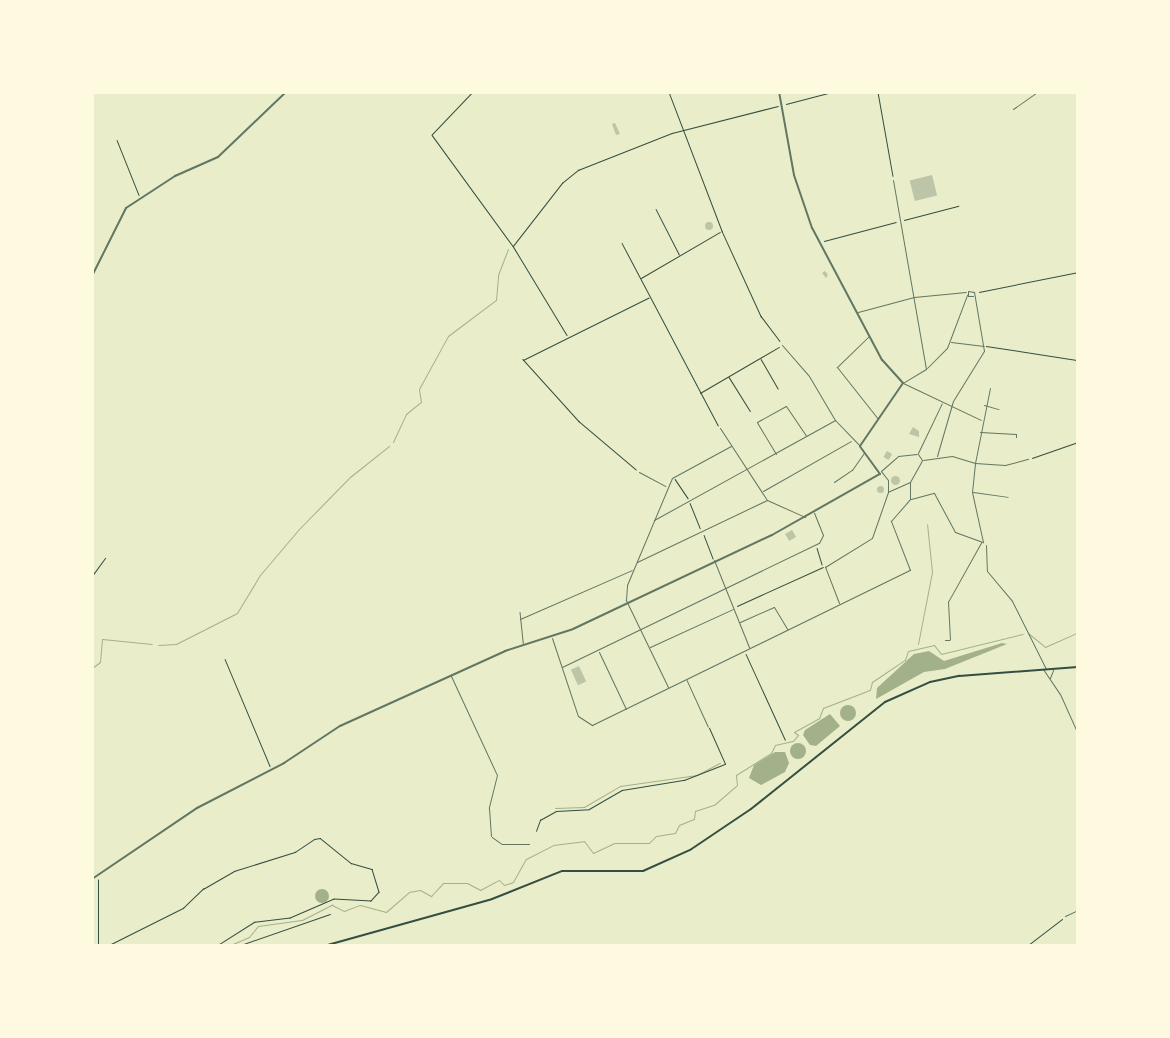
<!DOCTYPE html>
<html>
<head>
<meta charset="utf-8">
<style>
  body { margin:0 }
  #map { position:relative; width:1170px; height:1038px; overflow:hidden; background:#e9edc9; font-family:"Roboto Condensed",sans-serif }
  div>[style] { position:absolute }
  .water>* { inset:0; background:#a3b18a }
  .round { border-radius:50% }
  .stream>* { height:1px; margin:-0.5px; padding:0 0.5px; transform-origin:0.5px; border-radius:0.5px; background:#a3b18a }
  .building>* { inset:0; background:#bcc5a7; transform-origin:0 0 }
  .path>* { height:0.5px; margin:-0.25px; padding:0 0.25px; transform-origin:0.25px; border-radius:0.25px; background:#344e41 }
  .service>* { height:0.5px; margin:-0.25px; padding:0 0.25px; transform-origin:0.25px; border-radius:0.25px; background:#617663 }
  .minor>* { height:1px; margin:-0.5px; padding:0 0.5px; transform-origin:0.5px; border-radius:0.5px; background:#617663 }
  .tertiary>* { height:2px; margin:-1px; padding:0 1px; transform-origin:1px; border-radius:1px; background:#617663 }
  .secondary>* { height:2px; margin:-1px; padding:0 1px; transform-origin:1px; border-radius:1px; background:#344e41 }
  span { translate:-50% -50%; white-space:nowrap; text-align:center; line-height:1.15; -webkit-text-stroke:4px #fefae0; paint-order:stroke }
  .frame { position:absolute; inset:0; border:94px solid #fefae0; pointer-events:none }
</style>
</head>
<body>
<div id="map">
  <div class="water">
    <i style="clip-path:polygon(1002px 643px,1007px 644px,945px 669px,924px 672px,876px 699px,877px 688px,914px 654px,929px 651px,944px 661px)"></i>
    <i class="round" style="left:840px;top:705px;width:16px;height:16px"></i>
    <i style="clip-path:polygon(830px 714px,840px 726px,816px 746px,810px 745px,803px 735px,805px 730px)"></i>
    <i class="round" style="left:790px;top:743px;width:16px;height:16px"></i>
    <i style="clip-path:polygon(775px 752px,785px 752px,789px 763px,785px 772px,761px 785px,749px 778px,754px 765px)"></i>
    <i class="round" style="left:315px;top:889px;width:14px;height:14px"></i>
  </div>
  <div class="stream">
    <i style="left:393px;top:442px;width:31px;rotate:-65deg"></i>
    <i style="left:406px;top:414px;width:19px;rotate:-39deg"></i>
    <i style="left:421px;top:402px;width:13px;rotate:-99deg"></i>
    <i style="left:419px;top:389px;width:60px;rotate:-61.3deg"></i>
    <i style="left:448px;top:336px;width:60px;rotate:-36.9deg"></i>
    <i style="left:496px;top:300px;width:25px;rotate:-85deg"></i>
    <i style="left:498px;top:275px;width:28px;rotate:-69deg"></i>
    <i style="left:1028px;top:633px;width:22px;rotate:39deg"></i>
    <i style="left:1045px;top:647px;width:36px;rotate:-24deg"></i>
    <i style="left:918px;top:644px;width:73px;rotate:-79deg"></i>
    <i style="left:932px;top:572px;width:48px;rotate:-95.9deg"></i>
    <i style="left:158px;top:645px;width:18px;rotate:-3deg"></i>
    <i style="left:176px;top:644px;width:68px;rotate:-26.9deg"></i>
    <i style="left:237px;top:613px;width:44px;rotate:-58.8deg"></i>
    <i style="left:260px;top:575px;width:60px;rotate:-49.7deg"></i>
    <i style="left:299px;top:529px;width:73px;rotate:-45.6deg"></i>
    <i style="left:350px;top:477px;width:50px;rotate:-38.5deg"></i>
    <i style="left:92px;top:668px;width:10px;rotate:-37deg"></i>
    <i style="left:100px;top:662px;width:23px;rotate:-85deg"></i>
    <i style="left:102px;top:639px;width:50px;rotate:5.7deg"></i>
    <i style="left:555px;top:808px;width:29px;rotate:-2deg"></i>
    <i style="left:584px;top:807px;width:42px;rotate:-30.3deg"></i>
    <i style="left:620px;top:786px;width:78px;rotate:-8.1deg"></i>
    <i style="left:697px;top:775px;width:26px;rotate:-28deg"></i>
    <i style="left:228px;top:946px;width:23px;rotate:-23deg"></i>
    <i style="left:249px;top:937px;width:14px;rotate:-51deg"></i>
    <i style="left:258px;top:926px;width:44px;rotate:-7.8deg"></i>
    <i style="left:302px;top:920px;width:34px;rotate:-27deg"></i>
    <i style="left:332px;top:905px;width:13px;rotate:27deg"></i>
    <i style="left:344px;top:911px;width:17px;rotate:-21deg"></i>
    <i style="left:360px;top:905px;width:27px;rotate:15deg"></i>
    <i style="left:386px;top:912px;width:30px;rotate:-41deg"></i>
    <i style="left:409px;top:892px;width:11px;rotate:-10deg"></i>
    <i style="left:420px;top:890px;width:13px;rotate:29deg"></i>
    <i style="left:431px;top:896px;width:18px;rotate:-47deg"></i>
    <i style="left:443px;top:883px;width:24px"></i>
    <i style="left:467px;top:883px;width:15px;rotate:28deg"></i>
    <i style="left:480px;top:890px;width:21px;rotate:-28deg"></i>
    <i style="left:499px;top:880px;width:7px;rotate:45deg"></i>
    <i style="left:504px;top:885px;width:9px;rotate:-18deg"></i>
    <i style="left:513px;top:882px;width:26px;rotate:-61deg"></i>
    <i style="left:526px;top:859px;width:30px;rotate:-27deg"></i>
    <i style="left:553px;top:845px;width:31px;rotate:-7deg"></i>
    <i style="left:584px;top:841px;width:15px;rotate:53deg"></i>
    <i style="left:593px;top:853px;width:23px;rotate:-25deg"></i>
    <i style="left:614px;top:843px;width:35px"></i>
    <i style="left:649px;top:843px;width:10px;rotate:-45deg"></i>
    <i style="left:656px;top:836px;width:19px;rotate:-9deg"></i>
    <i style="left:675px;top:833px;width:9px;rotate:-63deg"></i>
    <i style="left:679px;top:825px;width:16px;rotate:-22deg"></i>
    <i style="left:694px;top:819px;width:8px;rotate:-83deg"></i>
    <i style="left:695px;top:811px;width:20px;rotate:-18deg"></i>
    <i style="left:714px;top:805px;width:30px;rotate:-41deg"></i>
    <i style="left:737px;top:785px;width:10px;rotate:-96deg"></i>
    <i style="left:736px;top:775px;width:41px;rotate:-32.2deg"></i>
    <i style="left:771px;top:753px;width:9px;rotate:-63deg"></i>
    <i style="left:775px;top:745px;width:18px;rotate:-13deg"></i>
    <i style="left:793px;top:741px;width:8px;rotate:-50deg"></i>
    <i style="left:798px;top:735px;width:5px;rotate:-143deg"></i>
    <i style="left:794px;top:732px;width:29px;rotate:-29deg"></i>
    <i style="left:819px;top:718px;width:11px;rotate:-68deg"></i>
    <i style="left:823px;top:708px;width:50px;rotate:-21deg"></i>
    <i style="left:870px;top:690px;width:8px;rotate:-76deg"></i>
    <i style="left:872px;top:682px;width:40px;rotate:-34deg"></i>
    <i style="left:905px;top:660px;width:9px;rotate:-72deg"></i>
    <i style="left:908px;top:651px;width:27px;rotate:-13deg"></i>
    <i style="left:934px;top:645px;width:11px;rotate:52deg"></i>
    <i style="left:941px;top:654px;width:84px;rotate:-13.7deg"></i>
  </div>
  <div class="building">
    <i style="clip-path:polygon(615px 123px,620px 134px,616px 135px,612px 124px)"></i>
    <i style="left:932px;top:175px;width:21px;height:23px;rotate:76deg"></i>
    <i class="round" style="left:705px;top:222px;width:8px;height:8px"></i>
    <i style="clip-path:polygon(825px 271px,828px 275px,826px 278px,822px 273px)"></i>
    <i style="clip-path:polygon(913px 427px,919px 431px,919px 437px,909px 434px)"></i>
    <i style="left:887px;top:451px;width:6px;height:7px;rotate:31deg"></i>
    <i class="round" style="left:890.5px;top:475.5px;width:9px;height:9px"></i>
    <i class="round" style="left:876.5px;top:485.5px;width:7px;height:7px"></i>
    <i style="left:792px;top:530px;width:8px;height:8px;rotate:60deg"></i>
    <i style="left:579px;top:666px;width:17px;height:9px;rotate:65deg"></i>
  </div>
  <div class="path">
    <i style="left:473px;top:92px;width:59px;rotate:133.6deg"></i>
    <i style="left:432px;top:135px;width:137px;rotate:53.9deg"></i>
    <i style="left:513px;top:246px;width:104px;rotate:58.8deg"></i>
    <i style="left:669px;top:92px;width:149px;rotate:69.1deg"></i>
    <i style="left:722px;top:231px;width:94px;rotate:65.4deg"></i>
    <i style="left:761px;top:316px;width:31px;rotate:53deg"></i>
    <i style="left:878px;top:92px;width:85px;rotate:79.9deg"></i>
    <i style="left:786px;top:104px;width:48px;rotate:-14.6deg"></i>
    <i style="left:117px;top:140px;width:59px;rotate:68.2deg"></i>
    <i style="left:656px;top:209px;width:51px;rotate:62.9deg"></i>
    <i style="left:904px;top:220px;width:56px;rotate:-14.5deg"></i>
    <i style="left:824px;top:241px;width:74px;rotate:-14.8deg"></i>
    <i style="left:622px;top:243px;width:206px;rotate:62.2deg"></i>
    <i style="left:513px;top:246px;width:80px;rotate:-52.1deg"></i>
    <i style="left:562px;top:183px;width:21px;rotate:-39deg"></i>
    <i style="left:578px;top:170px;width:101px;rotate:-21.5deg"></i>
    <i style="left:672px;top:133px;width:109px;rotate:-14.3deg"></i>
    <i style="left:641px;top:278px;width:91px;rotate:-30.2deg"></i>
    <i style="left:979px;top:292px;width:101px;rotate:-11.4deg"></i>
    <i style="left:986px;top:346px;width:93px;rotate:8.7deg"></i>
    <i style="left:761px;top:359px;width:34px;rotate:60deg"></i>
    <i style="left:729px;top:377px;width:40px;rotate:58deg"></i>
    <i style="left:700px;top:393px;width:91px;rotate:-30.2deg"></i>
    <i style="left:1032px;top:458px;width:49px;rotate:-19.2deg"></i>
    <i style="left:636px;top:470px;width:75px;rotate:-139.9deg"></i>
    <i style="left:579px;top:422px;width:84px;rotate:-132.1deg"></i>
    <i style="left:523px;top:360px;width:140px;rotate:-26.4deg"></i>
    <i style="left:675px;top:479px;width:23px;rotate:56deg"></i>
    <i style="left:690px;top:503px;width:27px;rotate:68deg"></i>
    <i style="left:704px;top:535px;width:25px;rotate:69deg"></i>
    <i style="left:817px;top:548px;width:17px;rotate:73deg"></i>
    <i style="left:92px;top:576px;width:22px;rotate:-54deg"></i>
    <i style="left:737px;top:606px;width:94px;rotate:-24.4deg"></i>
    <i style="left:746px;top:654px;width:94px;rotate:65.4deg"></i>
    <i style="left:225px;top:659px;width:116px;rotate:67.2deg"></i>
    <i style="left:536px;top:831px;width:12px;rotate:-70deg"></i>
    <i style="left:540px;top:820px;width:18px;rotate:-29deg"></i>
    <i style="left:556px;top:811px;width:33px;rotate:-3deg"></i>
    <i style="left:589px;top:809px;width:38px;rotate:-30deg"></i>
    <i style="left:622px;top:790px;width:63px;rotate:-9.2deg"></i>
    <i style="left:684px;top:780px;width:44px;rotate:-21.3deg"></i>
    <i style="left:725px;top:764px;width:39px;rotate:-114deg"></i>
    <i style="left:98px;top:946px;width:66px;rotate:-90deg"></i>
    <i style="left:107px;top:946px;width:85px;rotate:-26.6deg"></i>
    <i style="left:183px;top:908px;width:28px;rotate:-44deg"></i>
    <i style="left:203px;top:889px;width:36px;rotate:-30deg"></i>
    <i style="left:234px;top:871px;width:64px;rotate:-17.3deg"></i>
    <i style="left:295px;top:852px;width:23px;rotate:-34deg"></i>
    <i style="left:314px;top:839px;width:6px;rotate:-9deg"></i>
    <i style="left:320px;top:838px;width:40px;rotate:39deg"></i>
    <i style="left:351px;top:863px;width:22px;rotate:16deg"></i>
    <i style="left:372px;top:869px;width:24px;rotate:73deg"></i>
    <i style="left:379px;top:892px;width:12px;rotate:132deg"></i>
    <i style="left:371px;top:901px;width:37px;rotate:-177deg"></i>
    <i style="left:334px;top:899px;width:48px;rotate:156.6deg"></i>
    <i style="left:290px;top:918px;width:35px;rotate:173deg"></i>
    <i style="left:255px;top:922px;width:45px;rotate:147.7deg"></i>
    <i style="left:238px;top:946px;width:97px;rotate:-19.2deg"></i>
    <i style="left:1027px;top:946px;width:44px;rotate:-37.6deg"></i>
  </div>
  <div class="service">
    <i style="left:520px;top:612px;width:31px;rotate:84deg"></i>
    <i style="left:945px;top:640px;width:5px"></i>
    <i style="left:950px;top:640px;width:38px;rotate:-93deg"></i>
    <i style="left:948px;top:602px;width:68px;rotate:-60.8deg"></i>
    <i style="left:687px;top:680px;width:51px;rotate:65.5deg"></i>
    <i style="left:492px;top:837px;width:12px;rotate:35deg"></i>
    <i style="left:502px;top:844px;width:28px"></i>
  </div>
  <div class="minor">
    <i style="left:1013px;top:109px;width:29px;rotate:-35deg"></i>
    <i style="left:893px;top:180px;width:192px;rotate:80.1deg"></i>
    <i style="left:926px;top:369px;width:27px;rotate:149deg"></i>
    <i style="left:903px;top:383px;width:86px;rotate:25.4deg"></i>
    <i style="left:858px;top:312px;width:58px;rotate:-15deg"></i>
    <i style="left:914px;top:297px;width:52px;rotate:-5.5deg"></i>
    <i style="left:869px;top:336px;width:45px;rotate:135.9deg"></i>
    <i style="left:837px;top:367px;width:66px;rotate:51.7deg"></i>
    <i style="left:951px;top:342px;width:33px;rotate:7deg"></i>
    <i style="left:782px;top:345px;width:41px;rotate:48.9deg"></i>
    <i style="left:809px;top:376px;width:51px;rotate:59.4deg"></i>
    <i style="left:835px;top:420px;width:36px;rotate:46deg"></i>
    <i style="left:927px;top:368px;width:28px;rotate:-45deg"></i>
    <i style="left:947px;top:348px;width:57px;rotate:-69.3deg"></i>
    <i style="left:990px;top:388px;width:76px;rotate:101.3deg"></i>
    <i style="left:975px;top:463px;width:30px;rotate:4deg"></i>
    <i style="left:1005px;top:465px;width:24px;rotate:-15deg"></i>
    <i style="left:984px;top:405px;width:15px;rotate:16deg"></i>
    <i style="left:720px;top:428px;width:86px;rotate:56.9deg"></i>
    <i style="left:767px;top:500px;width:42px;rotate:24.1deg"></i>
    <i style="left:980px;top:432px;width:36px;rotate:3deg"></i>
    <i style="left:1016px;top:434px;width:3px;rotate:90deg"></i>
    <i style="left:918px;top:453px;width:55px;rotate:-64.4deg"></i>
    <i style="left:776px;top:454px;width:37px;rotate:-121deg"></i>
    <i style="left:757px;top:422px;width:33px;rotate:-29deg"></i>
    <i style="left:786px;top:406px;width:36px;rotate:56deg"></i>
    <i style="left:937px;top:456px;width:57px;rotate:-73.8deg"></i>
    <i style="left:953px;top:401px;width:59px;rotate:-58.2deg"></i>
    <i style="left:984px;top:351px;width:60px;rotate:-99.6deg"></i>
    <i style="left:974px;top:292px;width:6px;rotate:-171deg"></i>
    <i style="left:968px;top:291px;width:5px;rotate:90deg"></i>
    <i style="left:968px;top:296px;width:5px"></i>
    <i style="left:639px;top:472px;width:30px;rotate:28deg"></i>
    <i style="left:834px;top:482px;width:22px;rotate:-34deg"></i>
    <i style="left:852px;top:470px;width:21px;rotate:-55deg"></i>
    <i style="left:910px;top:482px;width:24px;rotate:156deg"></i>
    <i style="left:888px;top:492px;width:12px;rotate:-90deg"></i>
    <i style="left:888px;top:480px;width:11px;rotate:-128deg"></i>
    <i style="left:881px;top:471px;width:23px;rotate:-41deg"></i>
    <i style="left:898px;top:456px;width:19px;rotate:-6deg"></i>
    <i style="left:763px;top:491px;width:101px;rotate:-29.6deg"></i>
    <i style="left:973px;top:492px;width:35px;rotate:8deg"></i>
    <i style="left:911px;top:499px;width:24px;rotate:-15deg"></i>
    <i style="left:934px;top:493px;width:44px;rotate:61.7deg"></i>
    <i style="left:955px;top:532px;width:30px;rotate:20deg"></i>
    <i style="left:983px;top:542px;width:51px;rotate:-102.4deg"></i>
    <i style="left:972px;top:492px;width:29px;rotate:-84deg"></i>
    <i style="left:975px;top:463px;width:24px;rotate:-163deg"></i>
    <i style="left:952px;top:456px;width:29px;rotate:172deg"></i>
    <i style="left:654px;top:520px;width:207px;rotate:-28.9deg"></i>
    <i style="left:986px;top:545px;width:26px;rotate:88deg"></i>
    <i style="left:987px;top:571px;width:39px;rotate:50deg"></i>
    <i style="left:1012px;top:601px;width:76px;rotate:63.4deg"></i>
    <i style="left:714px;top:560px;width:94px;rotate:68.1deg"></i>
    <i style="left:637px;top:562px;width:144px;rotate:-25.5deg"></i>
    <i style="left:839px;top:603px;width:39px;rotate:-111deg"></i>
    <i style="left:825px;top:567px;width:55px;rotate:-31.7deg"></i>
    <i style="left:872px;top:538px;width:49px;rotate:-70.8deg"></i>
    <i style="left:520px;top:619px;width:122px;rotate:-23.6deg"></i>
    <i style="left:740px;top:622px;width:37px;rotate:-24deg"></i>
    <i style="left:774px;top:607px;width:26px;rotate:59deg"></i>
    <i style="left:552px;top:638px;width:82px;rotate:71.6deg"></i>
    <i style="left:578px;top:716px;width:17px;rotate:33deg"></i>
    <i style="left:592px;top:725px;width:354px;rotate:-26deg"></i>
    <i style="left:910px;top:570px;width:53px;rotate:-111.2deg"></i>
    <i style="left:891px;top:521px;width:29px;rotate:-49deg"></i>
    <i style="left:910px;top:499px;width:17px;rotate:-90deg"></i>
    <i style="left:910px;top:482px;width:25px;rotate:-61deg"></i>
    <i style="left:922px;top:460px;width:7px;rotate:-124deg"></i>
    <i style="left:650px;top:647px;width:91px;rotate:-24.6deg"></i>
    <i style="left:599px;top:652px;width:63px;rotate:64.7deg"></i>
    <i style="left:562px;top:667px;width:285px;rotate:-25.8deg"></i>
    <i style="left:819px;top:543px;width:9px;rotate:-63deg"></i>
    <i style="left:823px;top:535px;width:24px;rotate:-112deg"></i>
    <i style="left:1043px;top:669px;width:30px;rotate:56deg"></i>
    <i style="left:1060px;top:694px;width:44px;rotate:65.8deg"></i>
    <i style="left:451px;top:676px;width:109px;rotate:65.1deg"></i>
    <i style="left:497px;top:775px;width:34px;rotate:104deg"></i>
    <i style="left:489px;top:808px;width:28px;rotate:86deg"></i>
    <i style="left:1050px;top:678px;width:9px;rotate:-69deg"></i>
    <i style="left:668px;top:687px;width:97px;rotate:-115.8deg"></i>
    <i style="left:626px;top:600px;width:15px;rotate:-86deg"></i>
    <i style="left:627px;top:585px;width:116px;rotate:-67.2deg"></i>
    <i style="left:672px;top:478px;width:67px;rotate:-28.5deg"></i>
    <i style="left:1065px;top:916px;width:14px;rotate:-25deg"></i>
  </div>
  <div class="tertiary">
    <i style="left:92px;top:276px;width:76px;rotate:-63.4deg"></i>
    <i style="left:126px;top:208px;width:59px;rotate:-33.1deg"></i>
    <i style="left:175px;top:176px;width:47px;rotate:-23.8deg"></i>
    <i style="left:218px;top:157px;width:94px;rotate:-43.7deg"></i>
    <i style="left:92px;top:879px;width:127px;rotate:-34.1deg"></i>
    <i style="left:197px;top:808px;width:98px;rotate:-27.3deg"></i>
    <i style="left:284px;top:763px;width:67px;rotate:-33.5deg"></i>
    <i style="left:340px;top:726px;width:181px;rotate:-24.4deg"></i>
    <i style="left:505px;top:651px;width:71px;rotate:-17.9deg"></i>
    <i style="left:573px;top:629px;width:220px;rotate:-25.3deg"></i>
    <i style="left:772px;top:535px;width:124px;rotate:-29.5deg"></i>
    <i style="left:880px;top:474px;width:34px;rotate:-126deg"></i>
    <i style="left:860px;top:446px;width:76px;rotate:-55.7deg"></i>
    <i style="left:903px;top:383px;width:31px;rotate:-132deg"></i>
    <i style="left:882px;top:360px;width:149px;rotate:-117.9deg"></i>
    <i style="left:812px;top:228px;width:56px;rotate:-108.8deg"></i>
    <i style="left:794px;top:175px;width:84px;rotate:-100.2deg"></i>
  </div>
  <div class="secondary">
    <i style="left:324px;top:946px;width:174px;rotate:-15.6deg"></i>
    <i style="left:492px;top:899px;width:75px;rotate:-21.8deg"></i>
    <i style="left:562px;top:871px;width:81px"></i>
    <i style="left:643px;top:871px;width:51px;rotate:-24.1deg"></i>
    <i style="left:690px;top:850px;width:73px;rotate:-33.9deg"></i>
    <i style="left:751px;top:809px;width:171px;rotate:-38.6deg"></i>
    <i style="left:885px;top:702px;width:49px;rotate:-24deg"></i>
    <i style="left:930px;top:682px;width:30px;rotate:-12deg"></i>
    <i style="left:959px;top:676px;width:119px;rotate:-4.3deg"></i>
  </div>
  <div class="frame"></div>
</div>
</body>
</html>
